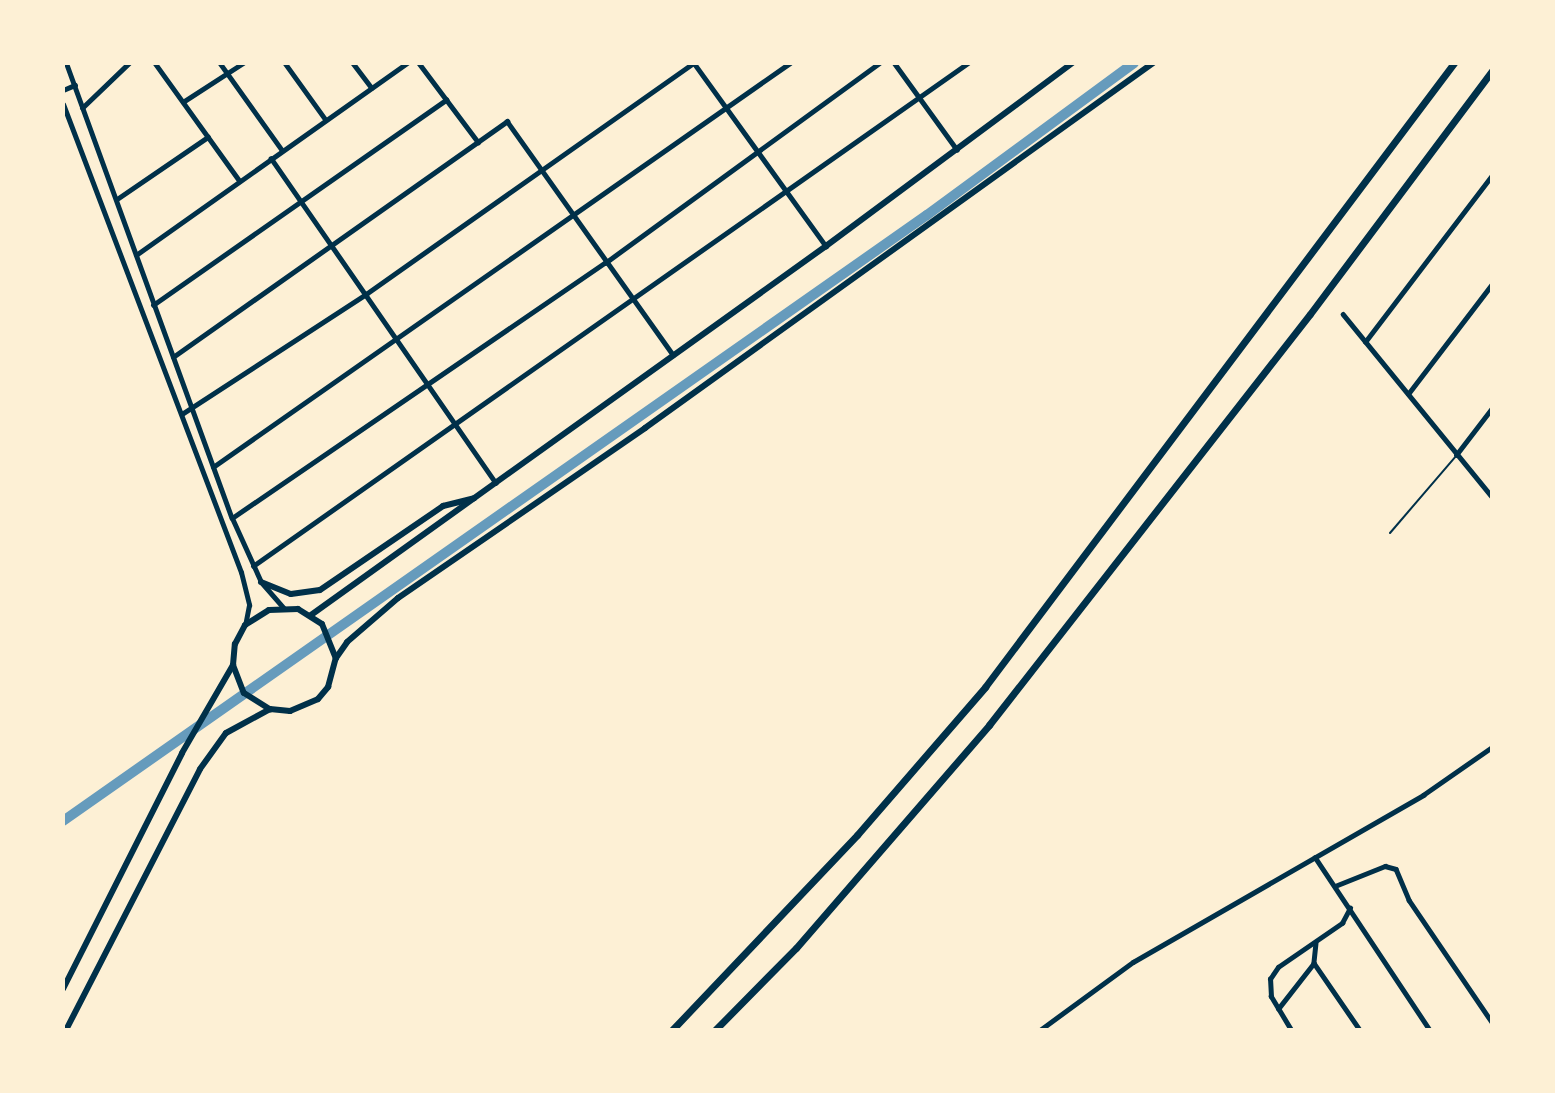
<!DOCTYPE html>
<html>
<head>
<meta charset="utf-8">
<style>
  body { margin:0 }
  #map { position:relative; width:1555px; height:1093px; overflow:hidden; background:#fdf0d5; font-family:"Alegreya Sans",sans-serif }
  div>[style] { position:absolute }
  .canal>* { height:10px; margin:-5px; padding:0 5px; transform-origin:5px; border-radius:5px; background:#669bbc }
  .service>* { height:2px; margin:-1px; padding:0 1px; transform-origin:1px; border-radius:1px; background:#003049 }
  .minor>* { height:4.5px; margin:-2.25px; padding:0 2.25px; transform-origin:2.25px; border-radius:2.25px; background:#003049 }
  .tertiary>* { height:5px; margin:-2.5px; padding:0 2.5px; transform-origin:2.5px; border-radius:2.5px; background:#003049 }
  .primary>* { height:6px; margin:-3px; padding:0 3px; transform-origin:3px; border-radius:3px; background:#003049 }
  .motorway>* { height:7px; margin:-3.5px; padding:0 3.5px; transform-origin:3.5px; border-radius:3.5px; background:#003049 }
  span { translate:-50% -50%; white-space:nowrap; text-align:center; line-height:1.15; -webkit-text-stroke:5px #fdf0d5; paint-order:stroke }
  .frame { position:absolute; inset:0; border:65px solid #fdf0d5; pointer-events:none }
</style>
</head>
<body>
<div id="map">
  <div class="canal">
    <i style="left:63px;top:821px;width:1055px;rotate:-35.05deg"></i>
    <i style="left:927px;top:215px;width:257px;rotate:-36.3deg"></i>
  </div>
  <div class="service">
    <i style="left:1390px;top:533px;width:101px;rotate:-49.4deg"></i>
  </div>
  <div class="minor">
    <i style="left:155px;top:63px;width:144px;rotate:54.3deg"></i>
    <i style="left:220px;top:63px;width:107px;rotate:54.5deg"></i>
    <i style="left:285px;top:63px;width:70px;rotate:54.3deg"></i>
    <i style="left:353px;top:63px;width:31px;rotate:53deg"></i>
    <i style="left:419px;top:63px;width:99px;rotate:53.2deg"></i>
    <i style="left:694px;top:63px;width:226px;rotate:54.2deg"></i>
    <i style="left:183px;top:102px;width:72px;rotate:-33deg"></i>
    <i style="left:82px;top:108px;width:65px;rotate:-43.8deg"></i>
    <i style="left:271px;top:158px;width:395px;rotate:55.3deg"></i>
    <i style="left:117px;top:199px;width:110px;rotate:-34.3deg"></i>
    <i style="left:136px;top:255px;width:332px;rotate:-35.3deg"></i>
    <i style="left:153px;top:305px;width:358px;rotate:-35deg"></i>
    <i style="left:1343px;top:314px;width:236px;rotate:50.8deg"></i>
    <i style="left:1365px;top:342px;width:210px;rotate:-52.7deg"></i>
    <i style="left:173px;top:357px;width:409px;rotate:-35.2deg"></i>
    <i style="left:507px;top:121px;width:287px;rotate:54.6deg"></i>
    <i style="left:1408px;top:394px;width:138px;rotate:-52.6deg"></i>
    <i style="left:182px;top:414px;width:220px;rotate:-33.1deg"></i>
    <i style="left:366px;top:294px;width:401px;rotate:-35.2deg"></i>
    <i style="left:1456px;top:455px;width:59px;rotate:-52.5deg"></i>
    <i style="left:213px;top:467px;width:704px;rotate:-35deg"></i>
    <i style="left:232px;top:518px;width:452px;rotate:-34.4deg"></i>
    <i style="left:605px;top:263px;width:339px;rotate:-36.1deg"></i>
    <i style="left:253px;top:566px;width:874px;rotate:-35.13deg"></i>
    <i style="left:1315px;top:857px;width:208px;rotate:56.4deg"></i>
    <i style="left:1335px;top:886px;width:54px;rotate:-21.8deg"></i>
    <i style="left:1385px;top:866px;width:11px;rotate:15deg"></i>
    <i style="left:1396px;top:869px;width:34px;rotate:67deg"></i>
    <i style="left:1409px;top:900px;width:148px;rotate:55.8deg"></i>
    <i style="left:1316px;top:943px;width:20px;rotate:96deg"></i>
    <i style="left:1314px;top:963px;width:81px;rotate:55.5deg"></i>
    <i style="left:1278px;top:1009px;width:58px;rotate:-52deg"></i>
    <i style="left:1040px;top:1030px;width:115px;rotate:-36.2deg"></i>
    <i style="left:1133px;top:962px;width:335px;rotate:-29.9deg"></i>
    <i style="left:1423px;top:795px;width:84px;rotate:-34.8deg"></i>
    <i style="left:1291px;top:1030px;width:39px;rotate:-121deg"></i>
    <i style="left:1271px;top:997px;width:18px;rotate:-93deg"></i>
    <i style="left:1270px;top:979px;width:14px;rotate:-56deg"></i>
    <i style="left:1278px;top:967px;width:78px;rotate:-34.5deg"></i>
    <i style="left:1342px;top:923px;width:17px;rotate:-62deg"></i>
  </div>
  <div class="tertiary">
    <i style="left:66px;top:63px;width:484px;rotate:70deg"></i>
    <i style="left:232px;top:518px;width:70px;rotate:65.6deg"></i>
    <i style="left:261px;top:582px;width:35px;rotate:49deg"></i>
    <i style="left:894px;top:63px;width:107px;rotate:54.1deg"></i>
    <i style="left:63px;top:90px;width:13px;rotate:-23deg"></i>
    <i style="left:63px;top:104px;width:501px;rotate:69.18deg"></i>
    <i style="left:241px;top:572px;width:34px;rotate:76deg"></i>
    <i style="left:249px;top:605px;width:20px;rotate:101deg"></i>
  </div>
  <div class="primary">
    <i style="left:261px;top:582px;width:32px;rotate:22deg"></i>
    <i style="left:291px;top:594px;width:29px;rotate:-8deg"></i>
    <i style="left:320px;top:590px;width:149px;rotate:-34.3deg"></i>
    <i style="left:443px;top:506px;width:32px;rotate:-14deg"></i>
    <i style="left:311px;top:615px;width:634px;rotate:-35.62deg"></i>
    <i style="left:826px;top:246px;width:307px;rotate:-36.6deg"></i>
    <i style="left:233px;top:665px;width:30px;rotate:69deg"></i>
    <i style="left:244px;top:693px;width:31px;rotate:32deg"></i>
    <i style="left:270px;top:709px;width:20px;rotate:6deg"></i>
    <i style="left:290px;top:711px;width:30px;rotate:-23deg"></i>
    <i style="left:318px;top:699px;width:16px;rotate:-50deg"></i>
    <i style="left:328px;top:687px;width:30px;rotate:-75deg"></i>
    <i style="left:336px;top:658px;width:19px;rotate:-55deg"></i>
    <i style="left:347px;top:642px;width:67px;rotate:-40.8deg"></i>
    <i style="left:398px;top:598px;width:300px;rotate:-34.5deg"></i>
    <i style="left:645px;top:428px;width:626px;rotate:-35.7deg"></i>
    <i style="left:63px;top:989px;width:264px;rotate:-63.2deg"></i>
    <i style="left:182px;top:753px;width:102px;rotate:-59.9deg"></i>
    <i style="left:233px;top:665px;width:21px;rotate:-85deg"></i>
    <i style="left:235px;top:644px;width:21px;rotate:-62deg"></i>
    <i style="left:245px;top:625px;width:28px;rotate:-32deg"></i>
    <i style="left:269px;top:610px;width:29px;rotate:-2deg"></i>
    <i style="left:298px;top:609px;width:28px;rotate:32deg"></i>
    <i style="left:322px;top:624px;width:37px;rotate:68deg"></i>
    <i style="left:66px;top:1030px;width:293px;rotate:-62.8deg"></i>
    <i style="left:200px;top:769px;width:44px;rotate:-54.2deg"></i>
    <i style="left:226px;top:733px;width:50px;rotate:-28.6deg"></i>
  </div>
  <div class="motorway">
    <i style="left:672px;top:1030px;width:269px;rotate:-46.5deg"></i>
    <i style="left:857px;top:835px;width:196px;rotate:-49.1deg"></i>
    <i style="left:985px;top:687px;width:781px;rotate:-53.07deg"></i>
    <i style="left:715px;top:1030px;width:115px;rotate:-45.4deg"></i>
    <i style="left:796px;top:948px;width:295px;rotate:-49.1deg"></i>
    <i style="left:989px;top:725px;width:521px;rotate:-52.01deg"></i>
    <i style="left:1310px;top:314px;width:304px;rotate:-53.2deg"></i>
  </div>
  <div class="frame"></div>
</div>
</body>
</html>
